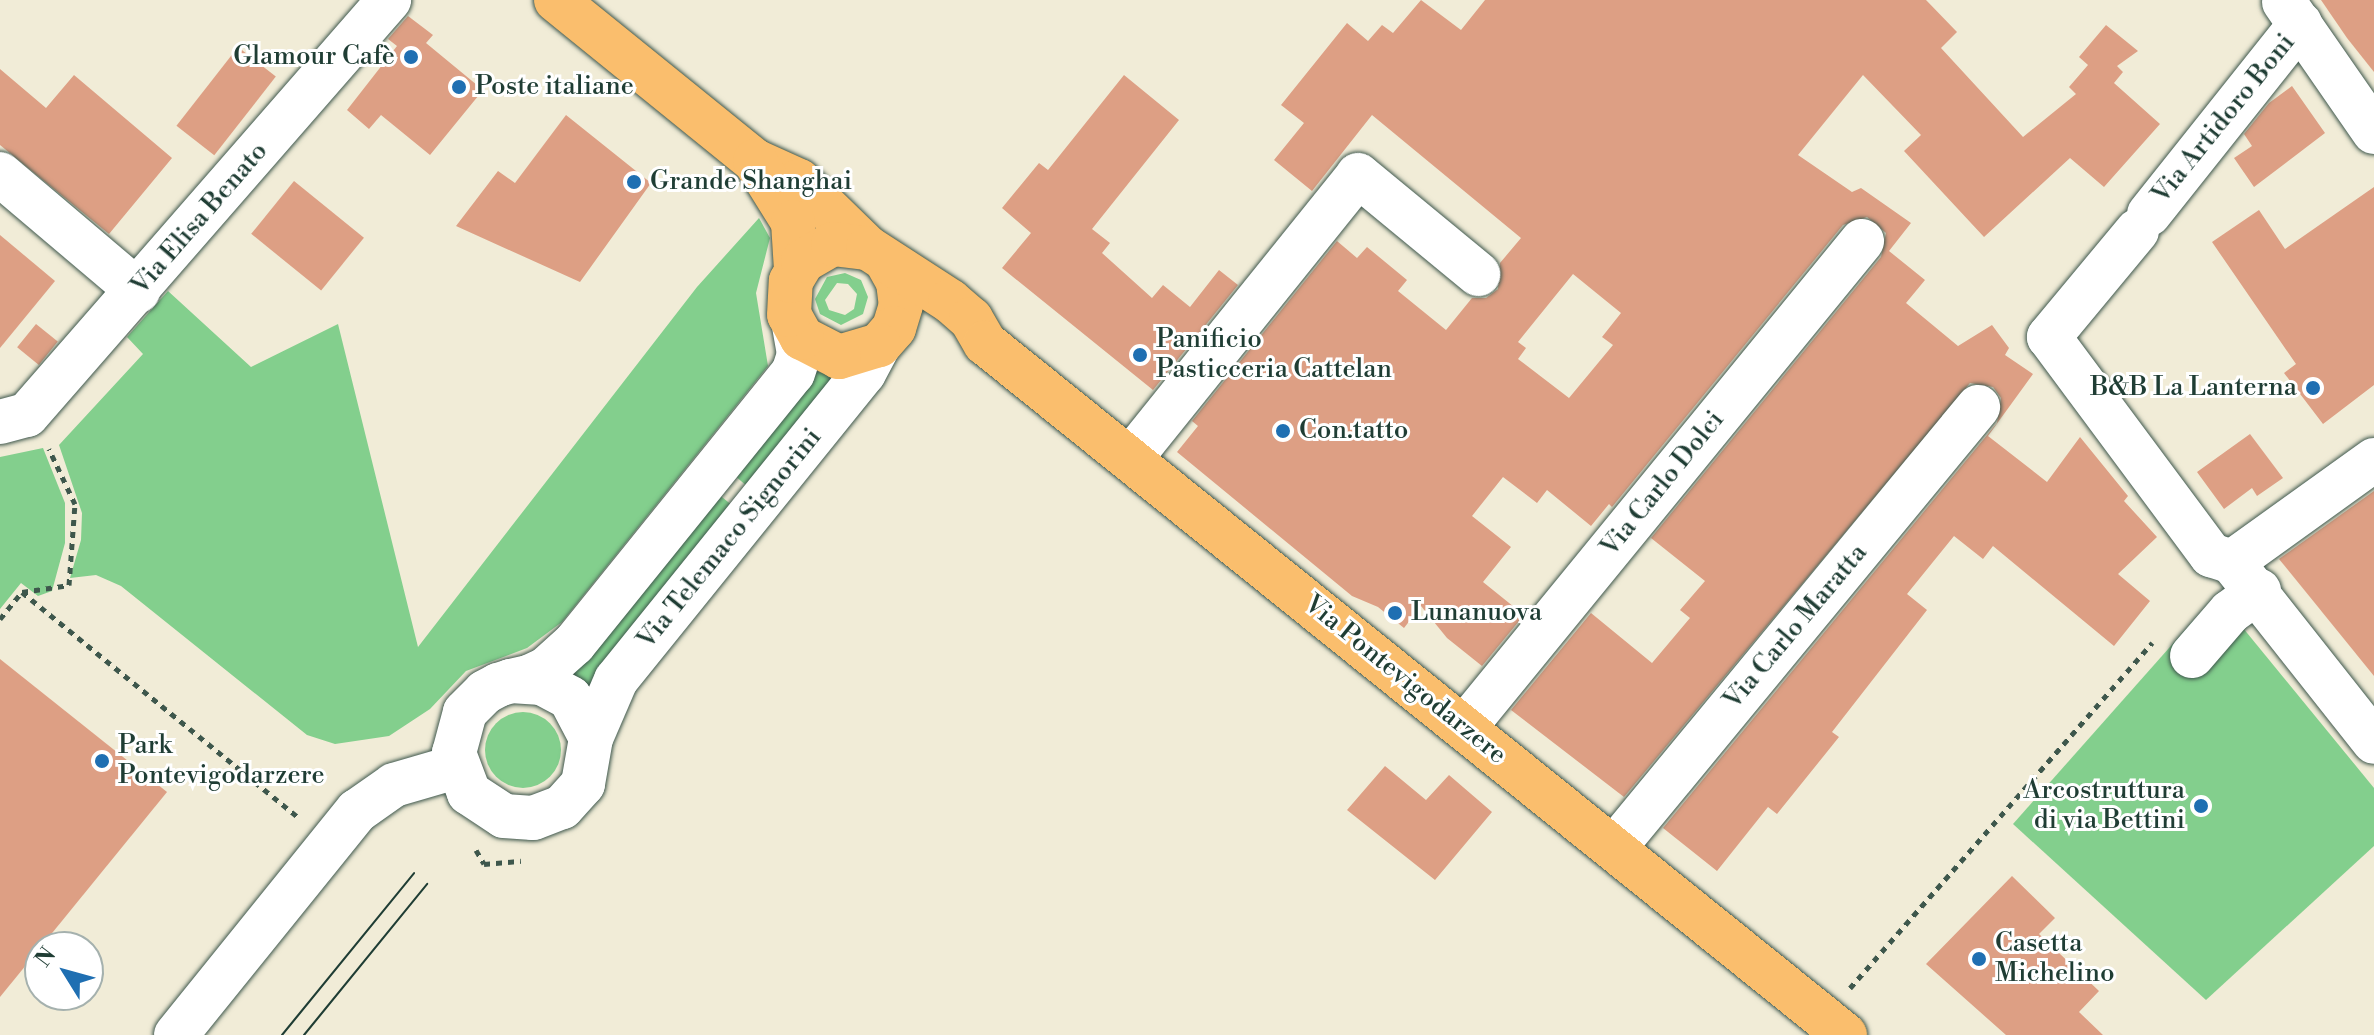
<!DOCTYPE html>
<html>
<head>
<meta charset="utf-8">
<style>
  body { margin:0 }
  #map { position:relative; width:2374px; height:1035px; overflow:hidden; background:#f1ecd7; font-family:"Libre Bodoni",serif }
  div>[style] { position:absolute }
  .green>* { inset:0; background:#83cf8d; transform-origin:0 0 }
  .round { border-radius:50% }
  .building>* { inset:0; background:#dd9f84; transform-origin:0 0 }
  .path>* { height:5px; margin-top:-2.5px; transform-origin:0; background:repeating-linear-gradient(90deg,#3e574c 0 6px,transparent 0 12px) }
  .roads { filter:drop-shadow(0 0 2px #3e574c) drop-shadow(0 0 2px #3e574c) }
  .minor>* { height:44px; margin:-22px; padding:0 22px; transform-origin:22px; border-radius:22px; background:#fff }
  .major>* { height:44px; margin:-22px; padding:0 22px; transform-origin:22px; border-radius:22px; background:#fabe6d }
  .tram>* { height:2px; margin:-1px; padding:0 1px; transform-origin:1px; border-radius:1px; background:#1f3d34 }
  .dots>* { width:22px; height:22px; translate:-50% -50%; box-sizing:border-box; border:4px solid #fff; border-radius:50% }
  span { translate:-50% -50%; white-space:nowrap; text-align:center; line-height:1.15; -webkit-text-stroke:6px #fff; paint-order:stroke }
  .poi-label { font-size:26px; color:#1f3d34 }
  .right { translate:-100% -50%; text-align:right }
  .left { translate:0 -50%; text-align:left }
  .street-label { font-size:26px; color:#1f3d34 }
  .north { position:absolute; left:24px; top:931px; width:80px; height:80px; box-sizing:border-box; background:#fff; border:2px solid #a5b1ae; border-radius:50%; rotate:307deg; font-size:22px; font-weight:700; line-height:32px; text-align:center; color:#1f3d34 }
  .north::after { content:''; display:block; margin:auto; width:28px; height:36px; background:#1f6fb2; clip-path:polygon(50% 0,100% 100%,50% 72%,0 100%) }
</style>
</head>
<body>
<div id="map">
  <div class="green">
    <i style="clip-path:polygon(759px 218px,770px 238px,756px 293px,768px 366px,562px 622px,527px 648px,466px 671px,430px 709px,389px 736px,335px 744px,307px 735px,121px 586px,96px 575px,70px 578px,81px 540px,82px 513px,59px 445px,143px 354px,127px 337px,168px 291px,251px 367px,338px 324px,418px 647px,697px 287px)"></i>
    <i style="clip-path:polygon(evenodd,845px 273px,861px 280px,868px 297px,863px 314px,841px 325px,820px 314px,815px 299px,827px 277px,845px 273px,837px 283px,848px 284px,857px 294px,854px 309px,845px 315px,829px 310px,825px 300px,837px 283px)"></i>
    <i style="clip-path:polygon(809px 370px,841px 377px,754px 492px,728px 470px)"></i>
    <i style="clip-path:polygon(43px 448px,65px 503px,65px 543px,52px 591px,38px 596px,21px 583px,0 609px,0 457px)"></i>
    <i style="left:712px;top:489px;width:35px;height:234px;rotate:39deg"></i>
    <i style="clip-path:polygon(2216px 595px,2374px 788px,2374px 846px,2206px 1000px,2013px 824px)"></i>
    <i class="round" style="left:485px;top:712px;width:76px;height:76px"></i>
  </div>
  <div class="building">
    <i style="clip-path:polygon(evenodd,1421px 0,1461px 30px,1485px 0,1926px 0,1957px 32px,1941px 48px,2023px 137px,2076px 94px,2069px 87px,2088px 65px,2079px 57px,2106px 25px,2138px 51px,2117px 66px,2123px 72px,2114px 83px,2160px 124px,2104px 187px,2070px 158px,1984px 237px,1904px 151px,1921px 135px,1863px 75px,1798px 155px,1852px 192px,1861px 188px,1911px 223px,1889px 251px,1925px 280px,1906px 303px,1958px 346px,1992px 325px,2009px 348px,2005px 355px,2033px 374px,1988px 436px,2047px 482px,2080px 437px,2128px 496px,2124px 501px,2157px 537px,2118px 574px,2150px 601px,2114px 646px,1993px 546px,1983px 559px,1954px 536px,1907px 594px,1927px 610px,1832px 732px,1839px 737px,1777px 814px,1768px 807px,1717px 871px,1663px 828px,1997px 423px,2001px 398px,1993px 387px,1970px 383px,1624px 797px,1511px 710px,1591px 613px,1652px 663px,1690px 618px,1680px 610px,1705px 581px,1651px 538px,1881px 257px,1886px 233px,1867px 217px,1843px 225px,1612px 507px,1609px 504px,1591px 526px,1547px 490px,1537px 503px,1503px 477px,1472px 516px,1511px 547px,1483px 582px,1524px 615px,1482px 666px,1447px 638px,1421px 606px,1404px 628px,1378px 607px,1352px 596px,1177px 452px,1198px 426px,1192px 421px,1337px 241px,1357px 258px,1367px 247px,1407px 280px,1398px 291px,1446px 330px,1472px 298px,1486px 298px,1498px 289px,1500px 263px,1521px 238px,1372px 115px,1312px 191px,1274px 160px,1304px 123px,1281px 105px,1347px 23px,1368px 41px,1382px 25px,1393px 33px,1421px 0,1573px 274px,1621px 313px,1602px 337px,1613px 345px,1569px 398px,1518px 359px,1526px 348px,1518px 342px,1573px 274px)"></i>
    <i style="clip-path:polygon(2321px 0,2374px 0,2374px 72px,2347px 38px)"></i>
    <i style="clip-path:polygon(408px 16px,433px 35px,426px 43px,483px 90px,430px 155px,381px 115px,369px 129px,347px 110px,397px 46px,388px 39px)"></i>
    <i style="left:238px;top:47px;width:48px;height:100px;rotate:38deg"></i>
    <i style="clip-path:polygon(0 69px,46px 108px,74px 75px,172px 158px,109px 234px,0 145px)"></i>
    <i style="clip-path:polygon(1124px 75px,1179px 120px,1092px 229px,1110px 243px,1102px 253px,1152px 298px,1163px 285px,1190px 307px,1219px 270px,1238px 285px,1153px 390px,1002px 268px,1031px 233px,1002px 208px,1039px 163px,1048px 170px)"></i>
    <i style="clip-path:polygon(2292px 86px,2325px 133px,2254px 187px,2234px 158px,2252px 146px,2244px 134px,2269px 103px)"></i>
    <i style="clip-path:polygon(566px 115px,651px 183px,580px 282px,456px 226px,498px 171px,515px 183px)"></i>
    <i style="left:294px;top:181px;width:90px;height:68px;rotate:39deg"></i>
    <i style="clip-path:polygon(2374px 187px,2374px 385px,2323px 424px,2284px 373px,2296px 364px,2212px 242px,2259px 210px,2285px 249px)"></i>
    <i style="clip-path:polygon(0 235px,55px 281px,0 348px)"></i>
    <i style="left:36px;top:324px;width:28px;height:30px;rotate:39deg"></i>
    <i style="clip-path:polygon(2250px 434px,2283px 478px,2257px 496px,2252px 488px,2224px 509px,2197px 472px)"></i>
    <i style="clip-path:polygon(2374px 491px,2374px 676px,2279px 559px)"></i>
    <i style="clip-path:polygon(0 659px,167px 792px,0 997px)"></i>
    <i style="clip-path:polygon(1385px 766px,1426px 800px,1449px 775px,1492px 812px,1435px 880px,1347px 810px)"></i>
    <i style="clip-path:polygon(2012px 876px,2055px 918px,2039px 934px,2099px 991px,2079px 1012px,2103px 1035px,2006px 1035px,1926px 964px)"></i>
  </div>
  <div class="path">
    <i style="left:22px;top:592px;width:359px;rotate:39.2deg"></i>
    <i style="left:0;top:619px;width:35px;rotate:-51deg"></i>
    <i style="left:22px;top:592px;width:48px;rotate:-8.5deg"></i>
    <i style="left:69px;top:585px;width:81px;rotate:-85.8deg"></i>
    <i style="left:75px;top:504px;width:61px;rotate:-115.3deg"></i>
    <i style="left:476px;top:850px;width:16px;rotate:60deg"></i>
    <i style="left:484px;top:864px;width:37px;rotate:-5deg"></i>
    <i style="left:1850px;top:988px;width:459px;rotate:-48.8deg"></i>
  </div>
  <div class="roads">
    <div class="minor">
      <i style="left:2284px;top:2px;width:158px;rotate:55.3deg"></i>
      <i style="left:0;top:174px;width:181px;rotate:40.3deg"></i>
      <i style="left:2149px;top:214px;width:243px;rotate:-51.5deg"></i>
      <i style="left:2137px;top:231px;width:138px;rotate:129.7deg"></i>
      <i style="left:2049px;top:337px;width:272px;rotate:53.4deg"></i>
      <i style="left:2211px;top:555px;width:22px;rotate:18deg"></i>
      <i style="left:0;top:422px;width:28px;rotate:-15deg"></i>
      <i style="left:27px;top:415px;width:551px;rotate:-48.9deg"></i>
      <i style="left:1130px;top:459px;width:364px;rotate:-51.2deg"></i>
      <i style="left:1358px;top:175px;width:156px;rotate:39.5deg"></i>
      <i style="left:2374px;top:460px;width:175px;rotate:144.3deg"></i>
      <i style="left:2232px;top:562px;width:229px;rotate:51.7deg"></i>
      <i style="left:2192px;top:656px;width:58px;rotate:-49.2deg"></i>
      <i style="left:2230px;top:612px;width:36px;rotate:-36deg"></i>
      <i style="left:511px;top:681px;width:31px;rotate:4deg"></i>
      <i style="left:542px;top:683px;width:32px;rotate:28deg"></i>
      <i style="left:570px;top:698px;width:45px;rotate:62.3deg"></i>
      <i style="left:591px;top:738px;width:47px;rotate:99.9deg"></i>
      <i style="left:583px;top:784px;width:31px;rotate:132deg"></i>
      <i style="left:562px;top:807px;width:31px;rotate:159deg"></i>
      <i style="left:533px;top:818px;width:29px;rotate:-176deg"></i>
      <i style="left:504px;top:816px;width:42px;rotate:-146.7deg"></i>
      <i style="left:469px;top:793px;width:43px;rotate:-110.6deg"></i>
      <i style="left:454px;top:753px;width:42px;rotate:-75deg"></i>
      <i style="left:465px;top:712px;width:28px;rotate:-45deg"></i>
      <i style="left:485px;top:692px;width:15px;rotate:-28deg"></i>
      <i style="left:498px;top:685px;width:14px;rotate:-17deg"></i>
      <i style="left:511px;top:681px;width:18px;rotate:-13deg"></i>
      <i style="left:529px;top:677px;width:19px;rotate:-25deg"></i>
      <i style="left:546px;top:669px;width:38px;rotate:-42deg"></i>
      <i style="left:574px;top:644px;width:348px;rotate:-51.1deg"></i>
      <i style="left:793px;top:373px;width:20px;rotate:-72deg"></i>
      <i style="left:799px;top:354px;width:27px;rotate:-100deg"></i>
      <i style="left:1464px;top:728px;width:629px;rotate:-50.74deg"></i>
      <i style="left:591px;top:738px;width:63px;rotate:-66.7deg"></i>
      <i style="left:616px;top:680px;width:395px;rotate:-51.1deg"></i>
      <i style="left:864px;top:373px;width:32px;rotate:-62deg"></i>
      <i style="left:1614px;top:848px;width:572px;rotate:-50.46deg"></i>
      <i style="left:176px;top:1035px;width:288px;rotate:-51.1deg"></i>
      <i style="left:357px;top:811px;width:45px;rotate:-35.1deg"></i>
      <i style="left:394px;top:785px;width:65px;rotate:-16.2deg"></i>
    </div>
    <div class="major">
      <i style="left:556px;top:0;width:256px;rotate:39deg"></i>
      <i style="left:755px;top:161px;width:48px;rotate:24.4deg"></i>
      <i style="left:799px;top:181px;width:96px;rotate:44.2deg"></i>
      <i style="left:755px;top:161px;width:72px;rotate:58.1deg"></i>
      <i style="left:793px;top:222px;width:48px;rotate:86.4deg"></i>
      <i style="left:887px;top:262px;width:23px;rotate:61deg"></i>
      <i style="left:898px;top:282px;width:23px;rotate:83deg"></i>
      <i style="left:901px;top:305px;width:24px;rotate:107deg"></i>
      <i style="left:894px;top:328px;width:23px;rotate:131deg"></i>
      <i style="left:879px;top:345px;width:42px;rotate:163.3deg"></i>
      <i style="left:839px;top:357px;width:42px;rotate:-152.8deg"></i>
      <i style="left:802px;top:338px;width:26px;rotate:-119deg"></i>
      <i style="left:789px;top:315px;width:34px;rotate:-87deg"></i>
      <i style="left:791px;top:281px;width:23px;rotate:-59deg"></i>
      <i style="left:803px;top:261px;width:34px;rotate:-30deg"></i>
      <i style="left:833px;top:244px;width:35px;rotate:7deg"></i>
      <i style="left:868px;top:248px;width:98px;rotate:32.9deg"></i>
      <i style="left:950px;top:301px;width:28px;rotate:41deg"></i>
      <i style="left:971px;top:319px;width:28px;rotate:60deg"></i>
      <i style="left:985px;top:343px;width:1104px;rotate:38.82deg"></i>
    </div>
  </div>
  <div class="tram">
    <i style="left:282px;top:1035px;width:209px;rotate:-50.8deg"></i>
    <i style="left:304px;top:1035px;width:195px;rotate:-50.8deg"></i>
  </div>
  <div class="dots">
    <i style="left:411px;top:57px;background:#1f6fb2"></i>
    <i style="left:459px;top:87px;background:#1f6fb2"></i>
    <i style="left:634px;top:182px;background:#1f6fb2"></i>
    <i style="left:1140px;top:355px;background:#1f6fb2"></i>
    <i style="left:2313px;top:388px;background:#1f6fb2"></i>
    <i style="left:1283px;top:431px;background:#1f6fb2"></i>
    <i style="left:1395px;top:613px;background:#1f6fb2"></i>
    <i style="left:102px;top:761px;background:#1f6fb2"></i>
    <i style="left:2201px;top:806px;background:#1f6fb2"></i>
    <i style="left:1979px;top:959px;background:#1f6fb2"></i>
  </div>
  <div class="poi-label">
    <span class="right" style="left:395px;top:57px">Glamour Cafè</span>
    <span class="left" style="left:475px;top:87px">Poste italiane</span>
    <span class="left" style="left:650px;top:182px">Grande Shanghai</span>
    <span class="left" style="left:1156px;top:355px">Panificio<br>Pasticceria Cattelan</span>
    <span class="right" style="left:2297px;top:388px">B&amp;B La Lanterna</span>
    <span class="left" style="left:1299px;top:431px">Con.tatto</span>
    <span class="left" style="left:1411px;top:613px">Lunanuova</span>
    <span class="left" style="left:118px;top:761px">Park<br>Pontevigodarzere</span>
    <span class="right" style="left:2185px;top:806px">Arcostruttura<br>di via Bettini</span>
    <span class="left" style="left:1995px;top:959px">Casetta<br>Michelino</span>
  </div>
  <div class="street-label">
    <span style="left:2224px;top:119px;rotate:-51deg">Via Artidoro Boni</span>
    <span style="left:200px;top:219px;rotate:-49deg">Via Elisa Benato</span>
    <span style="left:1663px;top:484px;rotate:-51deg">Via Carlo Dolci</span>
    <span style="left:730px;top:539px;rotate:-51deg">Via Telemaco Signorini</span>
    <span style="left:1796px;top:627px;rotate:-50deg">Via Carlo Maratta</span>
    <span style="left:1405px;top:680px;rotate:39deg">Via Pontevigodarzere</span>
  </div>
  <div class="north">N</div>
</div>
</body>
</html>
